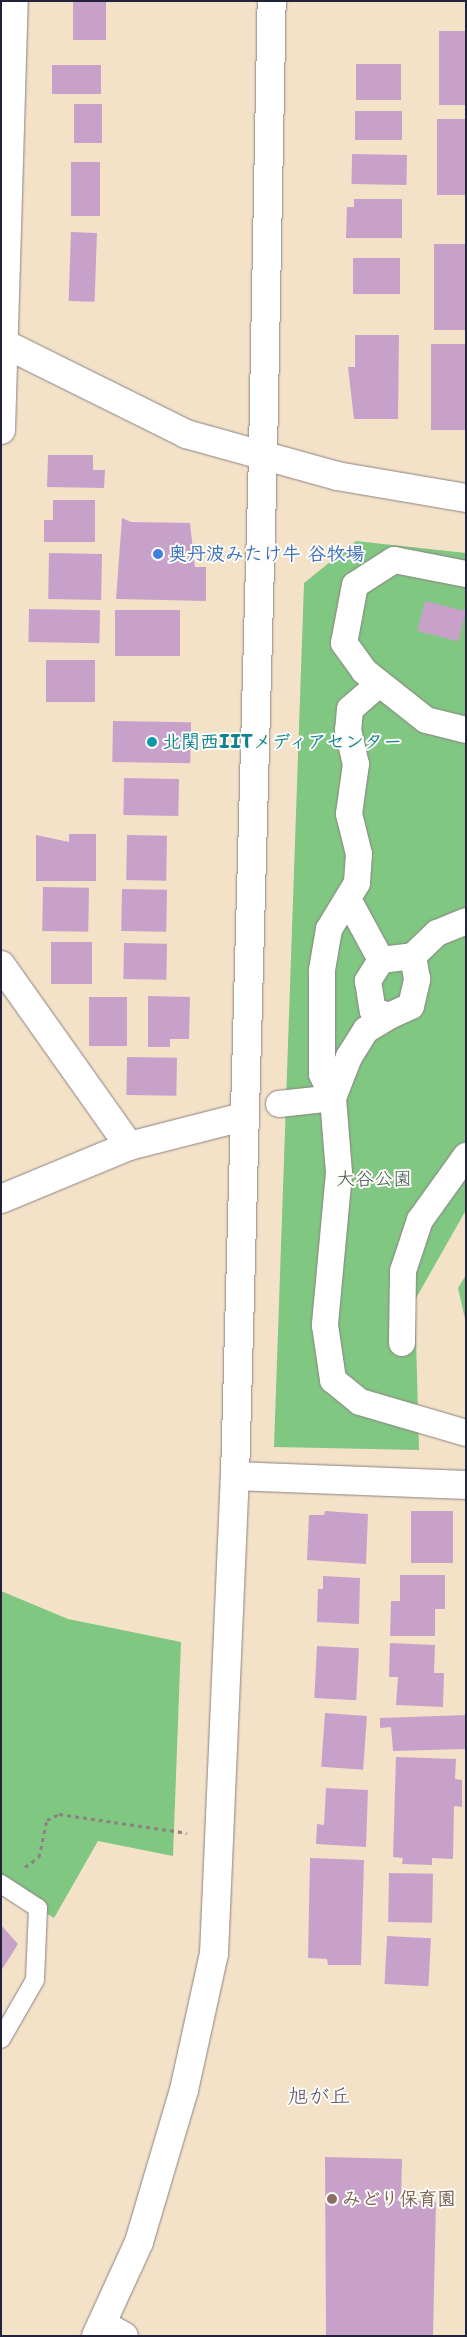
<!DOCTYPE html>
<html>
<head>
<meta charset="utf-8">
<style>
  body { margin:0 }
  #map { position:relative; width:467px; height:2337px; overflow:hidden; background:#f4e2c8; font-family:"Shantell Sans","Klee One",sans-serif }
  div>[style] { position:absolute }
  .green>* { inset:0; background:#80c782 }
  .building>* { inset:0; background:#c8a1cb; transform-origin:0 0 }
  .path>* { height:3px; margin-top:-1.5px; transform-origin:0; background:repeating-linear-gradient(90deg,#8b8282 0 4px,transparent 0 8px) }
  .roads { filter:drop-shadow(0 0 1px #8b8282) drop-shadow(0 0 1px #8b8282) }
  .service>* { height:18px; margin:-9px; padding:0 9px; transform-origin:9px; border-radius:9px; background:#fff }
  .pedestrian>* { height:26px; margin:-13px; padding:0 13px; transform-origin:13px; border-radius:13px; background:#fff }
  .minor>* { height:28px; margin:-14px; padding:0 14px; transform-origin:14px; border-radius:14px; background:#fff }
  .tertiary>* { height:28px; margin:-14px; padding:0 14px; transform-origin:14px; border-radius:14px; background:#fff }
  .dots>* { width:14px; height:14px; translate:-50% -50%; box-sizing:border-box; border:2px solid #fdfcf7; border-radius:50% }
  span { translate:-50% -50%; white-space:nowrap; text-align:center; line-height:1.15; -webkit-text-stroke:4px #fdfcf7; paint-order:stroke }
  .shop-label { font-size:19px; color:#366cbe; font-weight:700 }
  .left { translate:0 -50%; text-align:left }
  .culture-label { font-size:19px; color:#0d838f; font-weight:700 }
  .park-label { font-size:19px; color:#435c54 }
  .education-label { font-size:19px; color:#785e54; font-weight:700 }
  .quarter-label { font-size:21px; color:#5c4e6d }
  .frame { position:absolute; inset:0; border:2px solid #22223b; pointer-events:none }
</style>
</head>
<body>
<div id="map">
  <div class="green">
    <i style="clip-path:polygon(356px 541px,466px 553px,466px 1210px,415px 1300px,419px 1450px,274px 1447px,304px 583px)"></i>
    <i style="clip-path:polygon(466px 1275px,466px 1323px,458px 1288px)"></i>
    <i style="clip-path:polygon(1px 1591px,68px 1619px,181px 1642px,173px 1856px,98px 1841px,54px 1918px,1px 1885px)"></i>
  </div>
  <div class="building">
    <i style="left:73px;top:1px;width:33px;height:39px"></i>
    <i style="left:439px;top:31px;width:27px;height:74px"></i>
    <i style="left:356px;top:64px;width:45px;height:36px"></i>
    <i style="left:52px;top:65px;width:49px;height:29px"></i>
    <i style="left:74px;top:104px;width:28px;height:39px"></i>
    <i style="left:355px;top:111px;width:47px;height:29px"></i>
    <i style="left:437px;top:119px;width:29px;height:76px"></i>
    <i style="left:352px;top:154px;width:55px;height:30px;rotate:1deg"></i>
    <i style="left:71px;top:162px;width:29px;height:54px"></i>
    <i style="clip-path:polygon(354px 199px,402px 199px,402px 238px,346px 238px,347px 207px,354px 207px)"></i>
    <i style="left:71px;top:232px;width:26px;height:69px;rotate:2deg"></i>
    <i style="left:434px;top:244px;width:32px;height:86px"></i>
    <i style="left:353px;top:258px;width:47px;height:36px"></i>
    <i style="clip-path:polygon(355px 335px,399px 335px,398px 419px,354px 419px,348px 367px,355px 367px)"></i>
    <i style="left:431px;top:344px;width:35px;height:86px"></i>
    <i style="clip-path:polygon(48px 455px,93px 455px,93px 470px,105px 470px,104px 488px,47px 487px)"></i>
    <i style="clip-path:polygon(53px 500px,95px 500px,95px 542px,44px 542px,44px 520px,53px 520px)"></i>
    <i style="clip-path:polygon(122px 518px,131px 522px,190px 523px,195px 567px,206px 567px,206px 601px,116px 599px)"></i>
    <i style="left:49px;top:553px;width:53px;height:46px;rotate:1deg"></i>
    <i style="left:425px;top:601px;width:42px;height:31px;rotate:14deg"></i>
    <i style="left:29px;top:609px;width:71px;height:33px;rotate:1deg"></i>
    <i style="left:115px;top:610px;width:65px;height:46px"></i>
    <i style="left:46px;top:660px;width:49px;height:42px"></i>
    <i style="left:113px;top:721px;width:78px;height:41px;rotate:1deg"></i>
    <i style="left:124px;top:778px;width:55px;height:37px;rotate:1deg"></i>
    <i style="clip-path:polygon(69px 834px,96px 834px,96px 881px,36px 881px,36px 835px,69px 842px)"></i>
    <i style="left:127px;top:835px;width:40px;height:45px;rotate:1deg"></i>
    <i style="left:43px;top:887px;width:46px;height:44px;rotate:1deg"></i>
    <i style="left:122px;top:889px;width:45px;height:42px;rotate:1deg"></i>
    <i style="left:51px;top:942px;width:41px;height:42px"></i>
    <i style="left:124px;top:943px;width:43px;height:36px;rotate:1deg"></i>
    <i style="clip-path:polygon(148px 996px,190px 997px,189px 1039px,170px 1039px,170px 1047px,148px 1047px)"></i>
    <i style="left:89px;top:997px;width:38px;height:49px"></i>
    <i style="left:127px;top:1057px;width:50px;height:38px;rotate:1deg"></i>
    <i style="clip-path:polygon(325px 1511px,368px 1514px,366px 1564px,307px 1560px,309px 1515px,324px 1515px)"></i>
    <i style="left:411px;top:1511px;width:42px;height:52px"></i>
    <i style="clip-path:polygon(400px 1575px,445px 1575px,445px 1609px,435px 1609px,435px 1636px,390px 1636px,391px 1601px,400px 1601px)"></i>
    <i style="clip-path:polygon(323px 1576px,360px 1578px,359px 1624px,317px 1622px,318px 1589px,323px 1589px)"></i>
    <i style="clip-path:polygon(390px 1643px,435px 1645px,434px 1673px,444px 1673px,443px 1707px,396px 1705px,398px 1677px,389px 1677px)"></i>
    <i style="left:317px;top:1646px;width:42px;height:52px;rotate:3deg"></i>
    <i style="left:325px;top:1713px;width:42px;height:54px;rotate:4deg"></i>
    <i style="clip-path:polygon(466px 1715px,466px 1749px,393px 1751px,391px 1727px,380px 1728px,380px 1718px)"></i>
    <i style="clip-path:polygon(396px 1757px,456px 1759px,455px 1779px,462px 1780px,462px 1807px,454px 1806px,453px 1859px,432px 1858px,432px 1865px,402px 1864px,403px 1858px,393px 1857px)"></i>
    <i style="clip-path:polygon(326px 1788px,368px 1790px,366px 1847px,316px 1844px,317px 1824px,324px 1825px)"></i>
    <i style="clip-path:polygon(310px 1858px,364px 1860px,361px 1965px,328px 1965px,327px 1959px,308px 1958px)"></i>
    <i style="left:389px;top:1873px;width:44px;height:49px;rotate:1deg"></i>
    <i style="clip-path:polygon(1px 1925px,18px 1944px,1px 1971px)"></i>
    <i style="left:387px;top:1936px;width:44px;height:48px;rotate:3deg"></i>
    <i style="clip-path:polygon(325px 2157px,402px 2159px,401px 2200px,436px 2202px,433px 2336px,326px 2336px)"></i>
  </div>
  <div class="path">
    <i style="left:25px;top:1867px;width:17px;rotate:-36deg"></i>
    <i style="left:39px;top:1857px;width:38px;rotate:-78deg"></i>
    <i style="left:47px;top:1820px;width:13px;rotate:-27deg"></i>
    <i style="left:59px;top:1814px;width:129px;rotate:8.4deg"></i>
  </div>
  <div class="roads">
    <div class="service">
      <i style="left:1px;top:1884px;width:44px;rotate:33deg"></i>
      <i style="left:38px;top:1908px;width:72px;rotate:92.4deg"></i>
      <i style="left:35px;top:1980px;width:68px;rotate:120deg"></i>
    </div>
    <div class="pedestrian">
      <i style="left:466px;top:574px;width:73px;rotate:-169deg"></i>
      <i style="left:394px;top:560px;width:46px;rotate:147.3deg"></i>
      <i style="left:355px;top:585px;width:59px;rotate:100.7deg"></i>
      <i style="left:344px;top:643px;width:34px;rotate:54deg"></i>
      <i style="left:364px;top:671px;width:79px;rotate:38.3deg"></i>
      <i style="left:426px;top:720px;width:41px;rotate:14deg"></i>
      <i style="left:379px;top:684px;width:38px;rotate:139deg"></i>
      <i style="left:350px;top:709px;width:21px;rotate:95deg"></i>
      <i style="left:348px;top:730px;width:35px;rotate:77deg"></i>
      <i style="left:356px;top:764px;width:50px;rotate:98deg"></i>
      <i style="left:349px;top:814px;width:41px;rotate:76deg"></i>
      <i style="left:359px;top:854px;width:29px;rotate:94deg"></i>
      <i style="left:357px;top:883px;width:54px;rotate:121.3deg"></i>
      <i style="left:329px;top:929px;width:42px;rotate:99.7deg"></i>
      <i style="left:322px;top:970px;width:104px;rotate:90deg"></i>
      <i style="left:322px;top:1074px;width:26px;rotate:65deg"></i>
      <i style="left:333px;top:1098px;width:75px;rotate:85.4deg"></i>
      <i style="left:339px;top:1173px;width:153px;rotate:95.3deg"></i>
      <i style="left:325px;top:1325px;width:56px;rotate:81.7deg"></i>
      <i style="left:333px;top:1380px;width:35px;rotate:39deg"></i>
      <i style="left:360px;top:1402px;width:110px;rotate:16.3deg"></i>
      <i style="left:349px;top:901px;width:67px;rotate:61.5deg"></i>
      <i style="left:381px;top:960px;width:32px;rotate:-7deg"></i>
      <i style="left:413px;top:956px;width:33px;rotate:-44deg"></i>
      <i style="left:437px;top:933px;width:31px;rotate:-22deg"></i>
      <i style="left:381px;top:960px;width:25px;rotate:122deg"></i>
      <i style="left:368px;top:981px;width:30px;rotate:81deg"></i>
      <i style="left:373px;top:1011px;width:17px;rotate:17deg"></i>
      <i style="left:389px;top:1016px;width:24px;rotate:-24deg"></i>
      <i style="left:411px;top:1006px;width:28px;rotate:-77deg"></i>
      <i style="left:417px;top:979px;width:23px;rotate:-100deg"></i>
      <i style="left:279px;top:1104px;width:54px;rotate:-6.3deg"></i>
      <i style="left:333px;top:1098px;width:44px;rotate:-68.7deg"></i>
      <i style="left:349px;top:1057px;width:32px;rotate:-58deg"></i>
      <i style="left:366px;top:1030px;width:27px;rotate:-31deg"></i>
      <i style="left:402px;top:1343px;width:72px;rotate:-89.2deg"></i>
      <i style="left:403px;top:1271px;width:54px;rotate:-71.6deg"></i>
      <i style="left:420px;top:1220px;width:79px;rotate:-54.3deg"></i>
    </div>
    <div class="minor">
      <i style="left:1px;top:430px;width:429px;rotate:-88.3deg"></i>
      <i style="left:263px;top:453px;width:452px;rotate:-88.9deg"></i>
      <i style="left:1px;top:965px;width:222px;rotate:54.7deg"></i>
      <i style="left:235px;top:1476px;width:231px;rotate:2.2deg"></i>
      <i style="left:102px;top:2324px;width:25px;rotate:29deg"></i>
    </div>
    <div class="tertiary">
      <i style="left:1px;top:342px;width:207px;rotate:26.4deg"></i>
      <i style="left:186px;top:434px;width:157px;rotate:15.5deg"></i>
      <i style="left:337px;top:476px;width:131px;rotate:9.7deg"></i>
      <i style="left:1px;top:1199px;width:139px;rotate:-22.5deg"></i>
      <i style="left:129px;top:1146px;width:118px;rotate:-14.3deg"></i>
      <i style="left:96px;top:2336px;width:103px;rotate:-65.4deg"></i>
      <i style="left:139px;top:2242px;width:159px;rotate:-73.5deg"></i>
      <i style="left:184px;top:2090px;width:139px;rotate:-77.6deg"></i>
      <i style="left:214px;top:1954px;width:478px;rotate:-87.5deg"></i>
      <i style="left:235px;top:1476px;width:1023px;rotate:-88.43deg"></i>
    </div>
  </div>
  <div class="dots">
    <i style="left:158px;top:554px;background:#3f7fe0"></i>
    <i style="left:152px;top:742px;background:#0f9aa8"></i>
    <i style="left:332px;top:2199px;background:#8d6e63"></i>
  </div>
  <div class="shop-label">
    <span class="left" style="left:168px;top:554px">奥丹波みたけ牛 谷牧場</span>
  </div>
  <div class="culture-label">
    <span class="left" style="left:162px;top:742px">北関西IITメディアセンター</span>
  </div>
  <div class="park-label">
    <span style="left:374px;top:1179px">大谷公園</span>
  </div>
  <div class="education-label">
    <span class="left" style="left:342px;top:2199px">みどり保育園</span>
  </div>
  <div class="quarter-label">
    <span style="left:319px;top:2096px">旭が丘</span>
  </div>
  <div class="frame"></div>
</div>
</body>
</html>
